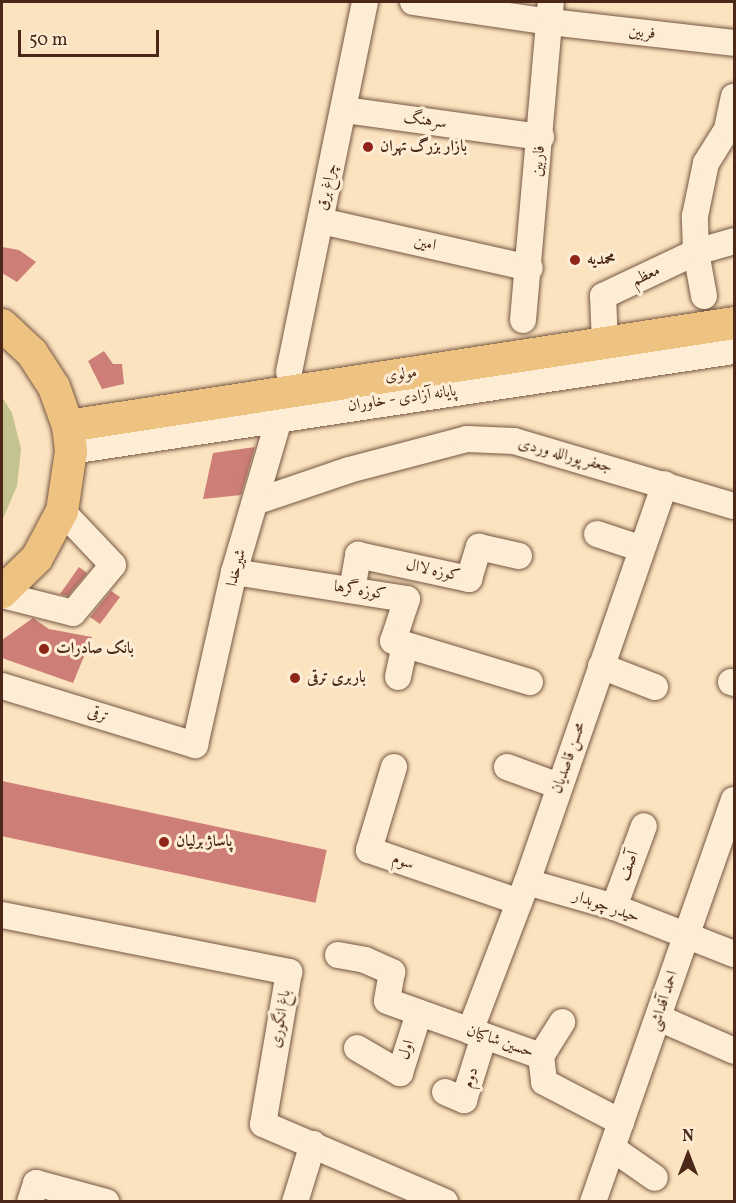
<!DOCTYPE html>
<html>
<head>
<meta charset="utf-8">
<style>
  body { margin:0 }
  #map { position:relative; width:736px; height:1203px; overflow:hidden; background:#fce3bf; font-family:Vollkorn,Amiri,serif }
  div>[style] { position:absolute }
  .green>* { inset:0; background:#c4c28e }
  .building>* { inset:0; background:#cd7e77; transform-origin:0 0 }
  .roads { filter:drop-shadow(0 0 2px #765642) drop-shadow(0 0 2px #765642) }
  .minor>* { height:26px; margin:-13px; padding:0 13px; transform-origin:13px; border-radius:13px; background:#fdedd5 }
  .major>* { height:32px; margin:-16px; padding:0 16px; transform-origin:16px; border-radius:16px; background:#eec280 }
  .dots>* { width:16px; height:16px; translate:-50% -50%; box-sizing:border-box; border:3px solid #fdedd5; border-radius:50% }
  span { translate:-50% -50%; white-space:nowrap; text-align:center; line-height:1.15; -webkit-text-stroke:6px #fdedd5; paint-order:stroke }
  .street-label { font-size:16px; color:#4a2718 }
  .poi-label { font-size:16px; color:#4a2718; font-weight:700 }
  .left { translate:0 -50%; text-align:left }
  .frame { position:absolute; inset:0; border:3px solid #4a2718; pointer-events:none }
  .north { position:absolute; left:658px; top:1125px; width:60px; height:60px; -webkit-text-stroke:4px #fdedd5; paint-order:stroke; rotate:0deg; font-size:16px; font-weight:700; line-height:24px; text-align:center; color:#4a2718 }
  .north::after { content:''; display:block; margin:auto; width:21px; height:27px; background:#4a2718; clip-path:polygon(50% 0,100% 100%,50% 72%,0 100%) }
  .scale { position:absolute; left:18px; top:30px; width:141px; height:27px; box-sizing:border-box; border:3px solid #4a2718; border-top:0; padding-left:8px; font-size:18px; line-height:21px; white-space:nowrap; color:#4a2718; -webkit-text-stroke:4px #fdedd5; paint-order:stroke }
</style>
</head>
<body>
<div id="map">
  <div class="green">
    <i style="clip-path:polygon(2px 397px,12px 413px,21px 449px,17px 486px,2px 521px)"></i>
  </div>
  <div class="building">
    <i style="clip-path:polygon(2px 247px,19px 250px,36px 262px,17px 282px,2px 273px)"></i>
    <i style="clip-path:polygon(104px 351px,113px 364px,122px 364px,124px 384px,102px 389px,88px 361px)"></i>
    <i style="clip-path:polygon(255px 447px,241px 495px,203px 499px,213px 453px)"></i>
    <i style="clip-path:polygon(79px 567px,87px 573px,68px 596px,60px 594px)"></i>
    <i style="clip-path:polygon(111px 591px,120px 597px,100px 624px,90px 617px)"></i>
    <i style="clip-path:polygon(33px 618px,49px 629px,92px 637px,73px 683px,2px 658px,2px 640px)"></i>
    <i style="left:2px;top:781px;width:332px;height:54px;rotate:12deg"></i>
  </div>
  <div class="roads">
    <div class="minor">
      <i style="left:413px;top:2px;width:138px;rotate:8.3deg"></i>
      <i style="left:550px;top:22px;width:185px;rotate:6.5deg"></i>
      <i style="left:344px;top:110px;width:199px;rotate:7.8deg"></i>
      <i style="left:321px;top:221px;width:214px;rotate:12.7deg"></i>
      <i style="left:704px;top:296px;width:45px;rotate:-100.3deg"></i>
      <i style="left:696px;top:252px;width:36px;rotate:-92deg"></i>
      <i style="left:695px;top:216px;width:54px;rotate:-78.3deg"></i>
      <i style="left:706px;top:163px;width:40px;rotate:-58deg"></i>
      <i style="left:727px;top:129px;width:33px;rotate:-78deg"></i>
      <i style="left:523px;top:320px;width:319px;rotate:-85deg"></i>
      <i style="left:605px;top:345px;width:49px;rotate:-92.3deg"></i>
      <i style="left:603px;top:296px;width:103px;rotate:-25.3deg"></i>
      <i style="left:696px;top:252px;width:40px;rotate:-16deg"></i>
      <i style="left:289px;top:372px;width:378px;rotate:-78.4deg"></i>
      <i style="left:71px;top:451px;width:670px;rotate:-8.58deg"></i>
      <i style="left:255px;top:502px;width:99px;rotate:-18.8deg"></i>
      <i style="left:349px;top:470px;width:122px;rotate:-14.7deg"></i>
      <i style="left:467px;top:439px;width:47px;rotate:2.4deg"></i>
      <i style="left:514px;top:441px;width:229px;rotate:16.5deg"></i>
      <i style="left:597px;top:534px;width:47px;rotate:18.4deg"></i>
      <i style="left:234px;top:572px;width:175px;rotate:8.9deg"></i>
      <i style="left:407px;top:599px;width:44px;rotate:108.4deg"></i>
      <i style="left:393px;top:641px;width:143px;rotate:16.7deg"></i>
      <i style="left:352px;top:590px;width:36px;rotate:-80deg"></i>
      <i style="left:358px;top:555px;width:114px;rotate:12.2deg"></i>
      <i style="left:469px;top:579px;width:34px;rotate:-73deg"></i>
      <i style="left:479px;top:547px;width:41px;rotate:12.7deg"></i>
      <i style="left:2px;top:595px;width:73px;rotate:14.2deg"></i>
      <i style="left:73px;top:613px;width:62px;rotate:-50.2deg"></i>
      <i style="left:113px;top:565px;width:74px;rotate:-133.4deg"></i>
      <i style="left:601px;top:666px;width:58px;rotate:21.3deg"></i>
      <i style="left:398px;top:677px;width:33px;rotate:-78deg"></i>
      <i style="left:731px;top:682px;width:3px;rotate:18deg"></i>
      <i style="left:2px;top:686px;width:202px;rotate:17deg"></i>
      <i style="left:195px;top:745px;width:177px;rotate:-77.3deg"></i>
      <i style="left:234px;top:572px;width:177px;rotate:-73.6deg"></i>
      <i style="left:394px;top:767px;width:87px;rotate:106.8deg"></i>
      <i style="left:369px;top:850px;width:159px;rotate:19.1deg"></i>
      <i style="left:507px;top:767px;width:55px;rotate:20.1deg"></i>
      <i style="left:527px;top:882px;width:91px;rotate:16deg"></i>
      <i style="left:614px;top:907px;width:129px;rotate:21.4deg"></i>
      <i style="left:614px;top:907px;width:86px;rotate:-69.7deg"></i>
      <i style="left:2px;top:915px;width:293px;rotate:11.2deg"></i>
      <i style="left:289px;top:972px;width:154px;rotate:99.7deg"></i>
      <i style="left:263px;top:1124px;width:198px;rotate:23.2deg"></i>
      <i style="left:338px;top:955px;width:27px;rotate:10deg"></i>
      <i style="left:365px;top:960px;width:30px;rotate:24deg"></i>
      <i style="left:392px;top:972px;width:29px;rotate:100deg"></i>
      <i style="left:387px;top:1001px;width:164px;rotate:19.7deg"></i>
      <i style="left:541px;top:1056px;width:26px;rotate:83deg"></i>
      <i style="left:544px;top:1082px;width:87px;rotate:27.5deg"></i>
      <i style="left:659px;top:1018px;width:82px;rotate:23.7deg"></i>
      <i style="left:470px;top:1031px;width:160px;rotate:-69.1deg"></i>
      <i style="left:527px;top:882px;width:421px;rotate:-70.9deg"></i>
      <i style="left:357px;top:1048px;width:50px;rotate:30.2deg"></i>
      <i style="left:400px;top:1073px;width:63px;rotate:-72.4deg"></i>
      <i style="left:541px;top:1056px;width:40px;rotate:-58deg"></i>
      <i style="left:445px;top:1092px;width:21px;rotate:23deg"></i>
      <i style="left:464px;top:1100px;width:67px;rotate:-72.6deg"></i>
      <i style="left:612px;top:1148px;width:52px;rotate:34.9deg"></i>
      <i style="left:30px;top:1202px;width:20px;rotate:-72deg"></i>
      <i style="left:36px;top:1183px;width:73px;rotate:15.2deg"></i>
      <i style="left:295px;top:1202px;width:61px;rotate:-72.8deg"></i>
      <i style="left:593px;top:1202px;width:426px;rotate:-70.7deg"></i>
    </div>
    <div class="major">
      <i style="left:2px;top:325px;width:41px;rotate:43deg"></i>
      <i style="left:32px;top:353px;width:40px;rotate:57.1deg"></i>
      <i style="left:54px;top:387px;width:41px;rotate:70.3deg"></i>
      <i style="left:68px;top:426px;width:25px;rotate:83deg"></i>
      <i style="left:71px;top:451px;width:61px;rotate:98.5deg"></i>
      <i style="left:62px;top:511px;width:53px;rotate:118deg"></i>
      <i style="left:37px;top:558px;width:49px;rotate:135.8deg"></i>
      <i style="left:68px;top:426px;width:674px;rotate:-8.79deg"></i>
    </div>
  </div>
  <div class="dots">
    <i style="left:368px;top:147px;background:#8f2418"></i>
    <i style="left:575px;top:260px;background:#8f2418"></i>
    <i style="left:44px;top:649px;background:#8f2418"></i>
    <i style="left:295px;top:678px;background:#8f2418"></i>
    <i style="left:164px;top:842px;background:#8f2418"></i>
  </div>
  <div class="street-label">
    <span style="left:642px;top:33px;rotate:6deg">فربین</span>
    <span style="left:425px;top:121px;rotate:8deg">سرهنگ</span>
    <span style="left:539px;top:161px;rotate:-85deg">فاربین</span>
    <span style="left:328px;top:187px;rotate:-78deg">چراغ برق</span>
    <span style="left:425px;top:244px;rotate:13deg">امین</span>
    <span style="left:646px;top:276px;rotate:-25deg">معظم</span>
    <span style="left:401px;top:375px;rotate:-8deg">مولوی</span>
    <span style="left:402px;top:399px;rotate:-8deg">پایانه آزادی - خاوران</span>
    <span style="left:565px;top:456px;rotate:15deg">جعفر پورالله وردی</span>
    <span style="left:237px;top:568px;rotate:-75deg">شیرخدا</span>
    <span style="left:433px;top:571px;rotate:12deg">کوزه لاال</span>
    <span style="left:360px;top:591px;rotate:9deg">کوزه‌گرها</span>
    <span style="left:98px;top:715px;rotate:17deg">ترقی</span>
    <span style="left:569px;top:758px;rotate:-71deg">محسن قاصدیان</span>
    <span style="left:403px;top:862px;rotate:19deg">سوم</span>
    <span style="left:629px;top:866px;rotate:-70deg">آصف</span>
    <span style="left:606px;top:907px;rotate:19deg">حیدر چوبدار</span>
    <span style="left:664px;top:1001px;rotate:-72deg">احمد آقداشی</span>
    <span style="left:281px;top:1019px;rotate:-80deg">باغ انگوری</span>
    <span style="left:500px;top:1042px;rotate:19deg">حسین شاکیان</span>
    <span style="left:407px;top:1050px;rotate:-72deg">اول</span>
    <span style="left:471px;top:1078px;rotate:-72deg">دوم</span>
  </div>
  <div class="poi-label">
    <span class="left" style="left:380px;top:147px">بازار بزرگ تهران</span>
    <span class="left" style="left:587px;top:260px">محمدیه</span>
    <span class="left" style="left:56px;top:649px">بانک صادرات</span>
    <span class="left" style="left:307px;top:678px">باربری ترقی</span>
    <span class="left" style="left:176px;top:842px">پاساژ برلیان</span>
  </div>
  <div class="frame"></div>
  <div class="north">N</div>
  <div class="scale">50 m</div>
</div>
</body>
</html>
